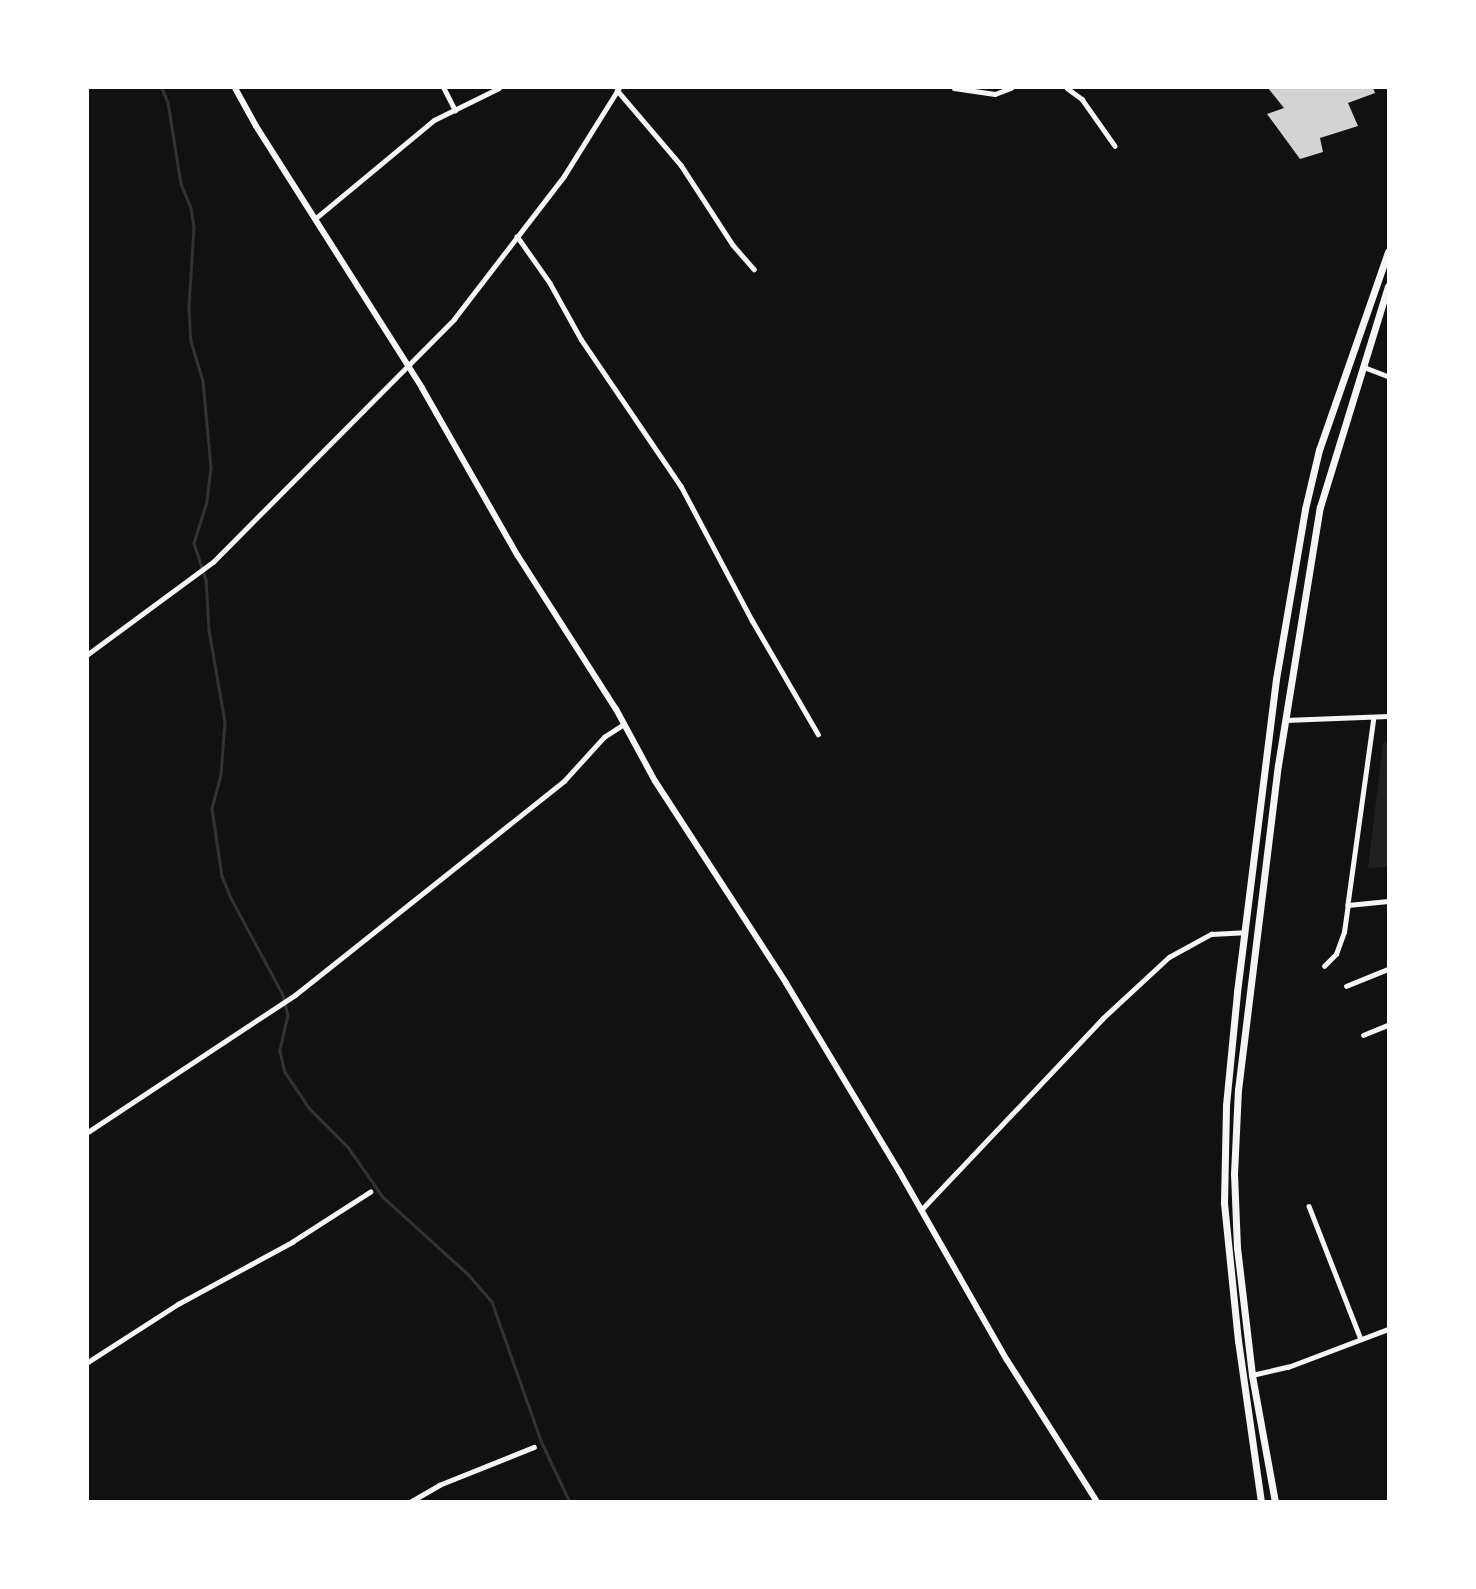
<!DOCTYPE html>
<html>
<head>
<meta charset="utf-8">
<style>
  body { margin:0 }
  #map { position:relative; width:1476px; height:1589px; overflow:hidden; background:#111; font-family:"Fira Sans",sans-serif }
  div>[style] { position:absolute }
  .green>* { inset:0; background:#202020 }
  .stream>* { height:2.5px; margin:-1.25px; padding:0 1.25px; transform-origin:1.25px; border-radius:1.25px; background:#333 }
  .building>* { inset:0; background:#d3d3d3 }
  .minor>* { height:4.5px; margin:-2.25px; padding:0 2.25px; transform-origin:2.25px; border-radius:2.25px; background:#f5f5f5 }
  .secondary>* { height:6px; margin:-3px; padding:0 3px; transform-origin:3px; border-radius:3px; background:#f5f5f5 }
  .trunk>* { height:7px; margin:-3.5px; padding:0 3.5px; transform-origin:3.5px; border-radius:3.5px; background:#f5f5f5 }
  span { translate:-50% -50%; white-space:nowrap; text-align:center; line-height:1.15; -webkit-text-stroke:7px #fff; paint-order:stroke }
  .frame { position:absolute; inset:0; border:89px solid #fff; pointer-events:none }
</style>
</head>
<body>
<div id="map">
  <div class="green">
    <i style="clip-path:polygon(1383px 743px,1388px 743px,1388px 867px,1368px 868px)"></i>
  </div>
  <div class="stream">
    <i style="left:162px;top:88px;width:15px;rotate:67deg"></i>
    <i style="left:168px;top:102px;width:83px;rotate:81deg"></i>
    <i style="left:181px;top:184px;width:26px;rotate:67deg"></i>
    <i style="left:191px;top:208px;width:19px;rotate:81deg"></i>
    <i style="left:194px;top:227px;width:80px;rotate:93.6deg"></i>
    <i style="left:189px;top:307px;width:34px;rotate:87deg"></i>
    <i style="left:191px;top:341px;width:42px;rotate:73.3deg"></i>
    <i style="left:203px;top:381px;width:87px;rotate:84.7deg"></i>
    <i style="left:211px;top:468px;width:34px;rotate:97deg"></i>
    <i style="left:207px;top:502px;width:43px;rotate:107.6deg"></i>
    <i style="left:194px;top:543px;width:38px;rotate:72deg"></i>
    <i style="left:206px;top:579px;width:51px;rotate:86.6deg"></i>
    <i style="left:209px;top:630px;width:93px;rotate:80.1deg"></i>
    <i style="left:225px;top:722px;width:53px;rotate:94.3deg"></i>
    <i style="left:221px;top:775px;width:35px;rotate:105deg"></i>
    <i style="left:212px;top:809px;width:68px;rotate:81.5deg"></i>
    <i style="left:222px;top:876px;width:22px;rotate:68deg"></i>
    <i style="left:230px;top:896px;width:112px;rotate:61.8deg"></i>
    <i style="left:283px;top:995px;width:21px;rotate:76deg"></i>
    <i style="left:288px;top:1015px;width:37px;rotate:103deg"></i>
    <i style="left:280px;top:1051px;width:22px;rotate:77deg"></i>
    <i style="left:285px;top:1072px;width:45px;rotate:56deg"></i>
    <i style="left:310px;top:1109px;width:54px;rotate:45deg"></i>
    <i style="left:348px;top:1147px;width:61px;rotate:55deg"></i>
    <i style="left:383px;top:1197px;width:115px;rotate:42.2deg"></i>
    <i style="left:468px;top:1274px;width:37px;rotate:49deg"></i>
    <i style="left:492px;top:1302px;width:150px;rotate:70.5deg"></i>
    <i style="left:542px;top:1443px;width:65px;rotate:64.6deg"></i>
  </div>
  <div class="building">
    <i style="clip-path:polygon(1268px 88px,1373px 88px,1375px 93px,1348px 103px,1358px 126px,1320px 138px,1323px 152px,1300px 159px,1267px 114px,1284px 108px)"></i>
  </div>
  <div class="minor">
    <i style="left:444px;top:88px;width:25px;rotate:63deg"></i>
    <i style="left:954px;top:88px;width:41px;rotate:8.3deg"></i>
    <i style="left:995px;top:94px;width:17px;rotate:-21deg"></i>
    <i style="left:1067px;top:88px;width:19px;rotate:36deg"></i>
    <i style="left:1082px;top:99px;width:57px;rotate:54.9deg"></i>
    <i style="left:617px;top:90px;width:99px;rotate:49.5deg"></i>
    <i style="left:681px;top:165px;width:95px;rotate:57deg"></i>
    <i style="left:733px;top:245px;width:32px;rotate:49deg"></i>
    <i style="left:316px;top:218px;width:153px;rotate:-39.7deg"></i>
    <i style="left:434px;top:120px;width:72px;rotate:-26.2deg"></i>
    <i style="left:517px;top:236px;width:57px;rotate:54.9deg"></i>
    <i style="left:550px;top:283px;width:64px;rotate:61deg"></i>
    <i style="left:581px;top:339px;width:178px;rotate:55.8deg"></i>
    <i style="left:681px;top:486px;width:152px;rotate:62.1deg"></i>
    <i style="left:752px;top:620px;width:132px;rotate:59.9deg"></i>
    <i style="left:1364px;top:367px;width:26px;rotate:21deg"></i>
    <i style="left:88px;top:654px;width:155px;rotate:-36.4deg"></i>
    <i style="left:213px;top:562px;width:342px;rotate:-45.2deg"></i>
    <i style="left:454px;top:319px;width:180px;rotate:-52.4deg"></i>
    <i style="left:564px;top:176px;width:104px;rotate:-58deg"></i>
    <i style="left:1374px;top:717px;width:190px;rotate:97.9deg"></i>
    <i style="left:1348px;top:905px;width:40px;rotate:-5.7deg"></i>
    <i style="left:1285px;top:720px;width:103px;rotate:-2.2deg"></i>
    <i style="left:1324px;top:966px;width:17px;rotate:-45deg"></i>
    <i style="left:1336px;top:954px;width:23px;rotate:-70deg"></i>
    <i style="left:1344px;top:932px;width:27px;rotate:-82deg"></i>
    <i style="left:1346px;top:986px;width:45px;rotate:-22deg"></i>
    <i style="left:1363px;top:1035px;width:27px;rotate:-22deg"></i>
    <i style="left:88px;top:1132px;width:248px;rotate:-33.5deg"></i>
    <i style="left:295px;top:995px;width:344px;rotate:-38.5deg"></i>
    <i style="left:564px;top:781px;width:59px;rotate:-47.7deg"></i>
    <i style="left:604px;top:737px;width:24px;rotate:-33deg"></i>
    <i style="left:1309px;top:1206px;width:141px;rotate:68.7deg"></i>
    <i style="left:921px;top:1210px;width:263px;rotate:-46.5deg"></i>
    <i style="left:1102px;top:1019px;width:91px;rotate:-42.8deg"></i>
    <i style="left:1169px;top:957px;width:48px;rotate:-28.7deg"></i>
    <i style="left:1211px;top:934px;width:33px;rotate:-3deg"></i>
    <i style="left:88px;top:1362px;width:107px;rotate:-32.8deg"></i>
    <i style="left:178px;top:1304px;width:130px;rotate:-28.5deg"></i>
    <i style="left:292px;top:1242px;width:93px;rotate:-32.7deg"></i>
    <i style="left:1252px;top:1375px;width:37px;rotate:-13deg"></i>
    <i style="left:1288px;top:1367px;width:107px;rotate:-20.8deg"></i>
    <i style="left:410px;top:1502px;width:34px;rotate:-30deg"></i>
    <i style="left:439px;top:1485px;width:102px;rotate:-21.8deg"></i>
  </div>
  <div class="secondary">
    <i style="left:235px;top:88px;width:43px;rotate:61.1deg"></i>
    <i style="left:256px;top:126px;width:310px;rotate:57.6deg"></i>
    <i style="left:422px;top:388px;width:193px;rotate:60.3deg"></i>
    <i style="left:518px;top:556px;width:182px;rotate:57.4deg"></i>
    <i style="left:616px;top:709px;width:82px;rotate:61.6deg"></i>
    <i style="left:655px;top:781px;width:241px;rotate:57deg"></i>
    <i style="left:786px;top:983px;width:219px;rotate:59deg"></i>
    <i style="left:899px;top:1171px;width:218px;rotate:60.3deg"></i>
    <i style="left:1007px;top:1360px;width:168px;rotate:57.6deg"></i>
  </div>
  <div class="trunk">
    <i style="left:1261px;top:1502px;width:163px;rotate:-98.1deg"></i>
    <i style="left:1238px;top:1341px;width:139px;rotate:-95.8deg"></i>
    <i style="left:1224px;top:1203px;width:98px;rotate:-88.8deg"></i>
    <i style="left:1226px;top:1105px;width:114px;rotate:-84.4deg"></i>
    <i style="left:1237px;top:992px;width:315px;rotate:-82.9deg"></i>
    <i style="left:1276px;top:679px;width:172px;rotate:-80.3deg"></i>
    <i style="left:1305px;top:509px;width:61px;rotate:-76.7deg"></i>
    <i style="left:1319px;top:450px;width:210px;rotate:-70.8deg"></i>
    <i style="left:1275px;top:1502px;width:129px;rotate:-100.3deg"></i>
    <i style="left:1252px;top:1375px;width:128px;rotate:-96.7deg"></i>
    <i style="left:1237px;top:1248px;width:74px;rotate:-92.3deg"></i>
    <i style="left:1234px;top:1174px;width:84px;rotate:-87.3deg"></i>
    <i style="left:1238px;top:1090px;width:327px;rotate:-83deg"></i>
    <i style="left:1278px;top:765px;width:261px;rotate:-80.8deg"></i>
    <i style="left:1320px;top:507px;width:231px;rotate:-72.9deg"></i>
  </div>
  <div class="frame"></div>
</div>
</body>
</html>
